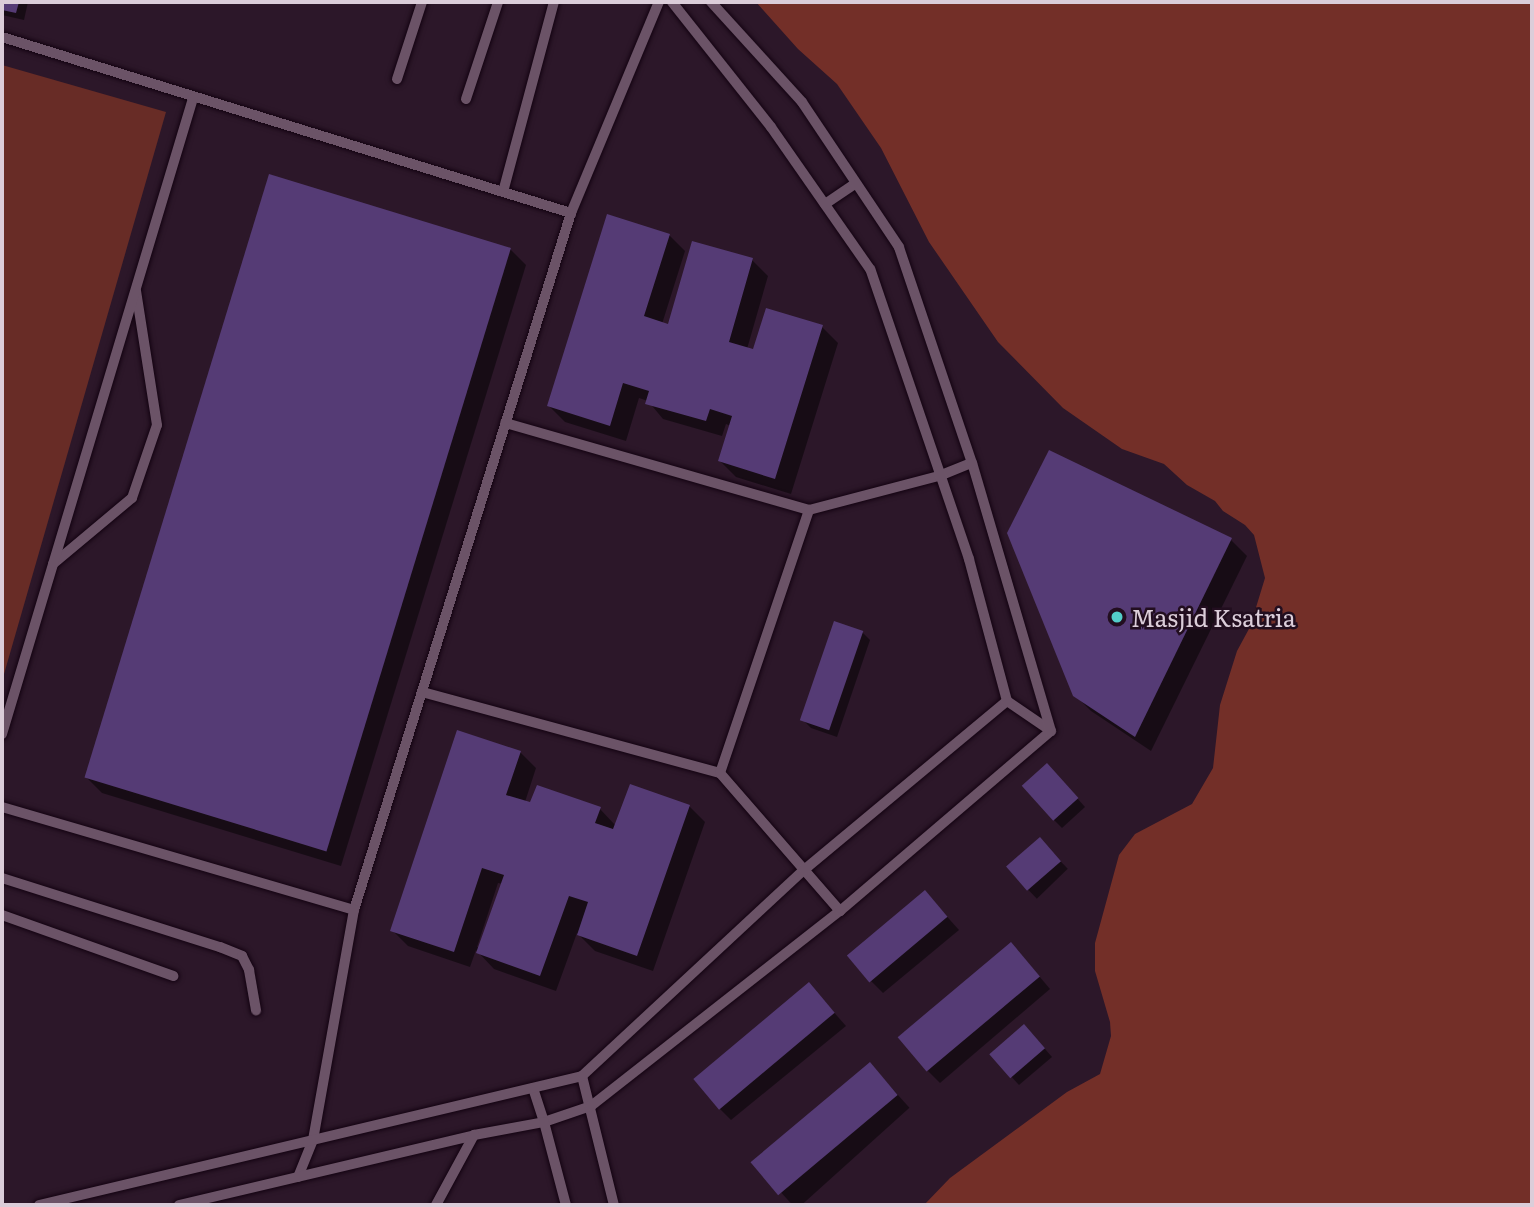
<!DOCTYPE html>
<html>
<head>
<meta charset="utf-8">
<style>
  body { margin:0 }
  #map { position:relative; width:1534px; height:1207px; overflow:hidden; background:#2c1729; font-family:Literata,serif }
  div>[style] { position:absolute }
  .green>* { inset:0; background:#682c26 }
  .forest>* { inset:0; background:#732f28 }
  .shadow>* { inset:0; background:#0007; transform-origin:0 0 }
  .building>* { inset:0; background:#553b75; transform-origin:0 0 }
  .roads { filter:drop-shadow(0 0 2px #130311) drop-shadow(0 0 2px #130311) }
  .service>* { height:10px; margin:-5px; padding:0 5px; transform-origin:5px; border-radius:5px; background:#6b5367 }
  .dots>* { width:19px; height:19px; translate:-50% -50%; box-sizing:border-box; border:4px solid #220e1f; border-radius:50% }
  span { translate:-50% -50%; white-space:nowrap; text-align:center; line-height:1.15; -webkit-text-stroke:5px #220e1f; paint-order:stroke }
  .poi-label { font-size:24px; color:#dbcdd9 }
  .left { translate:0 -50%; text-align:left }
  .frame { position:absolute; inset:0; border:4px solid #dbcdd9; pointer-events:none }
</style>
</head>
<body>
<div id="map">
  <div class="green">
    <i style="clip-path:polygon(2px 65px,166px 112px,2px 681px)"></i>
  </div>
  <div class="forest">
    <i style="clip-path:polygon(756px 2px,1532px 2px,1532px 1205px,924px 1205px,950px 1178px,1067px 1092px,1100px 1074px,1111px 1036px,1110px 1022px,1095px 971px,1095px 943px,1119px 855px,1135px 834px,1192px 804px,1213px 768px,1220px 705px,1237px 651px,1250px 627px,1265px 578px,1254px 535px,1245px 525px,1223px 511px,1215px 501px,1187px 485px,1164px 464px,1122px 449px,1063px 408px,998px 342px,929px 242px,881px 148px,837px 84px,798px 49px)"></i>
  </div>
  <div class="shadow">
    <i style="clip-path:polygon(2px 2px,28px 2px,24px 20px,2px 15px)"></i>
    <i style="clip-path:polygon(669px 235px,685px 251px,662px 324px,669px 326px,752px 260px,768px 276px,747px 349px,754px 352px,822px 327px,838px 343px,791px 494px,736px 477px,720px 461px,731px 426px,726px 424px,722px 436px,663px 419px,648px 401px,639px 398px,626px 441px,565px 422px,549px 406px)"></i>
    <i style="clip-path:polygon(510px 249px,526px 265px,341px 866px,102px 793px,86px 777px)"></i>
    <i style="clip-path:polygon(1231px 540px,1247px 556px,1151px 751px,1091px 711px,1075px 695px)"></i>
    <i style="clip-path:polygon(862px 632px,870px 640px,837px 737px,811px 728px,803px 720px)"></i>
    <i style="clip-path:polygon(evenodd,520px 752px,536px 768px,525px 802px,600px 809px,616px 826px,689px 806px,705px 822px,653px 971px,595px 951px,577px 933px,556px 991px,494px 969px,476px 950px,470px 967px,408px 946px,392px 930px,520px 752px,498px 883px,503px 884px,480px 948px,477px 947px,498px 883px)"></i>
    <i style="clip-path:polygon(1055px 773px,1085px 807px,1062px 828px,1054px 820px)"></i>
    <i style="left:1040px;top:840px;width:40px;height:43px;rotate:46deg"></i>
    <i style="clip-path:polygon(925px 892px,959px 930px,883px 993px,871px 981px)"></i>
    <i style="clip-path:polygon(1023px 957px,1050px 989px,940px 1083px,928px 1071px)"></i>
    <i style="clip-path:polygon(809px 984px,846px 1026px,731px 1120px,719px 1108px)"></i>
    <i style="clip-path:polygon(1032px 1034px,1052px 1057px,1019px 1085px,991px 1054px)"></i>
    <i style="left:870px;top:1064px;width:59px;height:152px;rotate:48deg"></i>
  </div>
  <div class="building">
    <i style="clip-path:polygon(2px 2px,19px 2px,16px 13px,2px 10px)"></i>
    <i style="left:269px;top:174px;width:253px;height:631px;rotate:17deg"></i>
    <i style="clip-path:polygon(607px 214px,670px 234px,644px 316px,668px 324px,692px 241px,753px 258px,729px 342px,753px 349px,766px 308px,823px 325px,775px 479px,718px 461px,732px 416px,710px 409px,706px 421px,645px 404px,649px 391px,623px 383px,610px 426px,547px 406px)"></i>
    <i style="clip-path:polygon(1049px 450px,1232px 538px,1135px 737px,1073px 696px,1007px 533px)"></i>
    <i style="left:834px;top:621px;width:31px;height:105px;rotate:19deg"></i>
    <i style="clip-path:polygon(457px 730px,521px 751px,506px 795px,530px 802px,537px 785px,601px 807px,595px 823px,613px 829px,630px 784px,690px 805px,637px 956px,577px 935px,588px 902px,569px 896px,540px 976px,476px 953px,504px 875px,482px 868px,454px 952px,390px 931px)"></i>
    <i style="left:1047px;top:763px;width:47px;height:34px;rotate:48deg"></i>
    <i style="left:1040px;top:837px;width:32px;height:45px;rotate:49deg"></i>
    <i style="left:925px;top:890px;width:35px;height:102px;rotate:50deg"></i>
    <i style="left:1011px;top:942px;width:45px;height:148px;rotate:50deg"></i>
    <i style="left:809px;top:982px;width:40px;height:151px;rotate:50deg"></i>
    <i style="left:1024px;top:1024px;width:32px;height:46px;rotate:49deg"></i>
    <i style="left:870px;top:1062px;width:43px;height:156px;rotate:50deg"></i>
  </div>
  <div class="roads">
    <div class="service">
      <i style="left:2px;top:37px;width:596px;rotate:17.19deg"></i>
      <i style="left:571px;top:213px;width:229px;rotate:-67.4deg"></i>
      <i style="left:397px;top:79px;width:81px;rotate:-72deg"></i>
      <i style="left:466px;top:99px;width:102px;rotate:-71.7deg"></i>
      <i style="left:503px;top:192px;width:197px;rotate:-75deg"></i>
      <i style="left:825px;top:204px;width:37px;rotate:-34deg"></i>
      <i style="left:809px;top:510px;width:134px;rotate:-14.7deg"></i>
      <i style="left:939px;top:476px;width:35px;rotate:-22deg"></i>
      <i style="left:53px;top:564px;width:103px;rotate:-39.9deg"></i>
      <i style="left:132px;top:498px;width:77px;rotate:-71.1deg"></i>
      <i style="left:157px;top:425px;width:136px;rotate:-98.9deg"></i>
      <i style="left:422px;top:692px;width:309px;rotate:15.2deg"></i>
      <i style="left:720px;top:773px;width:278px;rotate:-71.3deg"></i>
      <i style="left:809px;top:510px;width:316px;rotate:-164deg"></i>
      <i style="left:1007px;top:701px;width:53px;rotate:34.3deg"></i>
      <i style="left:2px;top:734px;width:664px;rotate:-73.28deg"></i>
      <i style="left:720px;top:773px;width:183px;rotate:49deg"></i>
      <i style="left:2px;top:807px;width:367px;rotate:16.3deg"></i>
      <i style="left:354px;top:910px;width:730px;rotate:-72.71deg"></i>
      <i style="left:2px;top:878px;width:229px;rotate:17.6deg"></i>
      <i style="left:220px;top:947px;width:24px;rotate:22deg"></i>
      <i style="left:242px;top:956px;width:16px;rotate:63deg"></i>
      <i style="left:249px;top:970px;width:41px;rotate:80.1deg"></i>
      <i style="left:2px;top:915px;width:182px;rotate:19.6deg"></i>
      <i style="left:582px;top:1076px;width:133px;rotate:76.1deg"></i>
      <i style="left:533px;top:1088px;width:36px;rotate:72deg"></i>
      <i style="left:544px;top:1122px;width:50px;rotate:-18.8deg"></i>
      <i style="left:591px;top:1106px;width:316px;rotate:-38.1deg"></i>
      <i style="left:840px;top:911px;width:277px;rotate:-40.5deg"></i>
      <i style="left:1051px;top:731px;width:279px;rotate:-106.4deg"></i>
      <i style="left:972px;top:463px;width:228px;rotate:-108.7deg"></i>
      <i style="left:899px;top:247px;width:174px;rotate:-123.8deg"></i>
      <i style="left:802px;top:102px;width:135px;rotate:-132.3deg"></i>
      <i style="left:298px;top:1177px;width:40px;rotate:-68deg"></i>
      <i style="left:313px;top:1140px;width:234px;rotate:-79.9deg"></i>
      <i style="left:39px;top:1205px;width:558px;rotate:-13.36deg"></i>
      <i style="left:582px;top:1076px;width:303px;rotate:-42.9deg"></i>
      <i style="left:804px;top:870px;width:264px;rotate:-39.8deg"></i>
      <i style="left:1007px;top:701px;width:147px;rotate:-105deg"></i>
      <i style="left:969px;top:559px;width:306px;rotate:-108.8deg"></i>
      <i style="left:870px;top:269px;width:173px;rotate:-124.9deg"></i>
      <i style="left:771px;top:127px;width:159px;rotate:-128.4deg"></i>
      <i style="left:179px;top:1205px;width:303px;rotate:-13.3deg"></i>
      <i style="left:474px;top:1135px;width:71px;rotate:-10.5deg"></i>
      <i style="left:544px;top:1122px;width:86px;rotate:75.2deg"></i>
      <i style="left:436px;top:1205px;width:80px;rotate:-61.5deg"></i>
    </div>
  </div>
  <div class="dots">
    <i style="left:1117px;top:617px;background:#53cdc9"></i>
  </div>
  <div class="poi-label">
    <span class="left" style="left:1131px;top:617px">Masjid Ksatria</span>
  </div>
  <div class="frame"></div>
</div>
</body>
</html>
